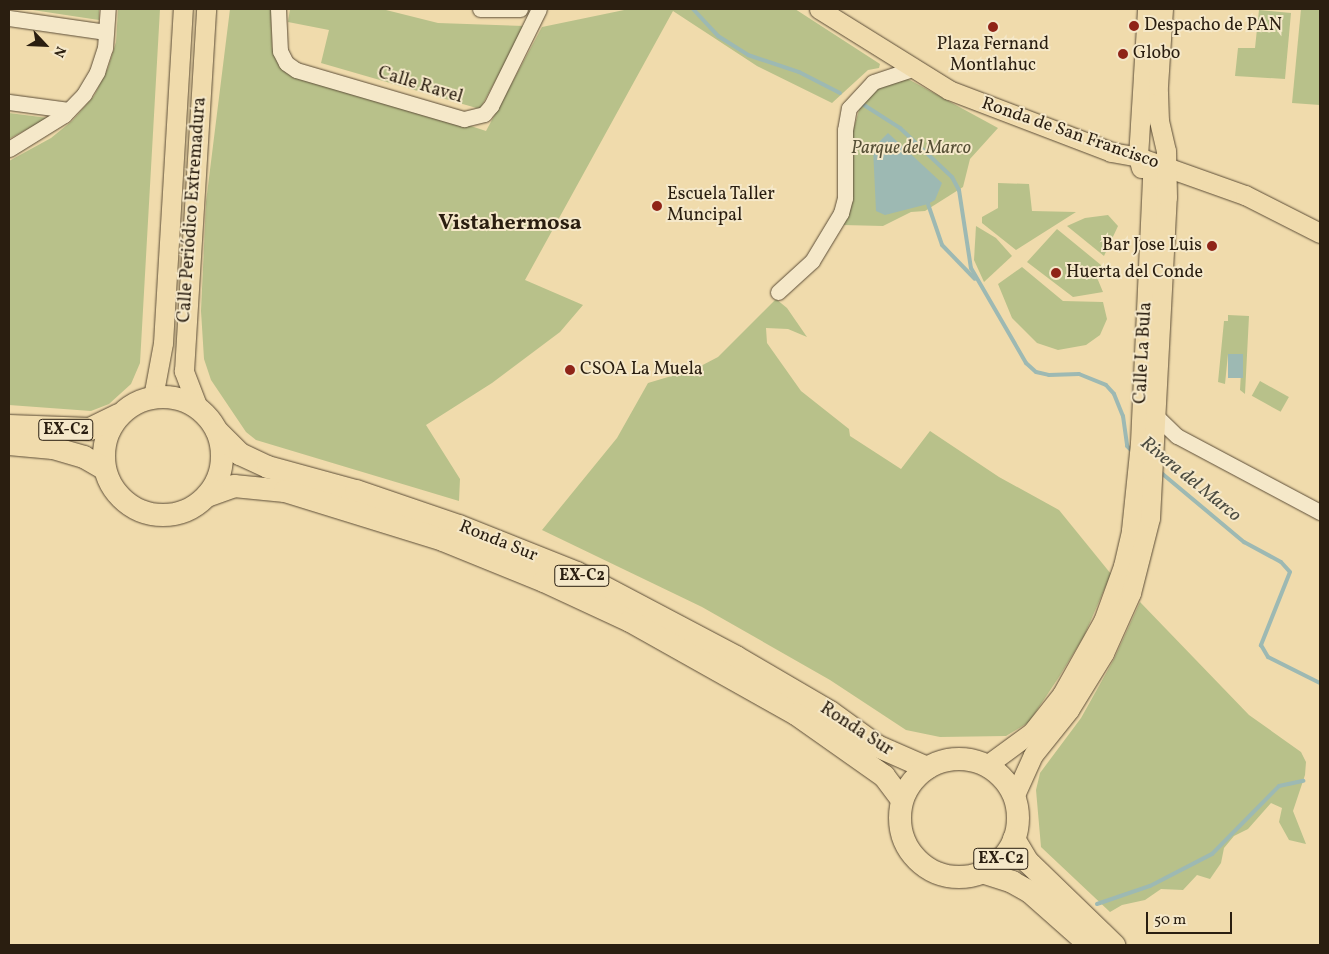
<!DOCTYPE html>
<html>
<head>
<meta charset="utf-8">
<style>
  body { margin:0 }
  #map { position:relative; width:1329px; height:954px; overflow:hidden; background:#f0dbac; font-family:Vollkorn,serif }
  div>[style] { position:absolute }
  .green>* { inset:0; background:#b8c18a; transform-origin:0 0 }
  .water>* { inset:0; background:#9db9b3; transform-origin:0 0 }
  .stream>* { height:4px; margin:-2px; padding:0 2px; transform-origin:2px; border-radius:2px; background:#9db9b3 }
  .roads { filter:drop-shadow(0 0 1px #5c4d37) drop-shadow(0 0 1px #5c4d37) }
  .minor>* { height:15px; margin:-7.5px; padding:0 7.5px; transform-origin:7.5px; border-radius:7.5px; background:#f5e8c9 }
  .major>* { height:19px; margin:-9.5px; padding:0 9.5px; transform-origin:9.5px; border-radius:9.5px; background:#f0dbac }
  .highway>* { height:22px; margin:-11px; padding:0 11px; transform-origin:11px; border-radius:11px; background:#f0dbac }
  .highway>.ring { margin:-11px; padding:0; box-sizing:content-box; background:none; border:22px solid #f0dbac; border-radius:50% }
  .dots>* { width:14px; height:14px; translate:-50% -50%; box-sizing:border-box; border:2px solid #f5e8c9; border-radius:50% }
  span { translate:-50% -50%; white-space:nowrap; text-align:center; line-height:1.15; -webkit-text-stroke:4px #f5e8c9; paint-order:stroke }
  .shield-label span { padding:1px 4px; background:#f5e8c9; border:1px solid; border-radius:4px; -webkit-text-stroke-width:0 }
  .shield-label { font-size:16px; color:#2a1e10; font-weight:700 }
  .poi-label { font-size:18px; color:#2a1e10 }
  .left { translate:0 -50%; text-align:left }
  .right { translate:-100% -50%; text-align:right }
  .street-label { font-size:18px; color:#2a1e10 }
  .park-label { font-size:18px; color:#554f35; font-style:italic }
  .water-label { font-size:19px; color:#4c4c41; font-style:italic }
  .district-label { font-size:22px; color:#2a1e10; font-weight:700 }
  .frame { position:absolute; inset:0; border:10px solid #2a1e10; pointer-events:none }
  .north { position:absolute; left:20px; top:20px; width:50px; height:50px; -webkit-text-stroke:4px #f5e8c9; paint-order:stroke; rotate:115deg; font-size:14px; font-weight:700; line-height:20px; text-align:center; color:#2a1e10 }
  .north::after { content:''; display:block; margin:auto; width:18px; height:22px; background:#2a1e10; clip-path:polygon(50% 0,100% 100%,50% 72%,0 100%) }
  .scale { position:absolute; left:1146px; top:912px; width:86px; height:22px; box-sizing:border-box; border:2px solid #2a1e10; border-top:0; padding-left:6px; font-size:15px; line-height:18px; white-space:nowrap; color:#2a1e10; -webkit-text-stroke:4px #f5e8c9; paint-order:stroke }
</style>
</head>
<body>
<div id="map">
  <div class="green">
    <i style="clip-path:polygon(23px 9px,99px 9px,99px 20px,26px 9px)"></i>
    <i style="clip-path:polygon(118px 9px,160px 9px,140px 363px,131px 384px,109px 404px,91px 411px,9px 405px,9px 161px,51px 138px,72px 121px,94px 96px,108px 68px,116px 42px)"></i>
    <i style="clip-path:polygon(230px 9px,271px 9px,272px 47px,279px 63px,486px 131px,542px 27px,629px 9px,795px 9px,880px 64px,879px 68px,868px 70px,832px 103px,757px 66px,673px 11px,525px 280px,583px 305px,560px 332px,492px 383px,426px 425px,460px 479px,459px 501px,256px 440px,246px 432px,211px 380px,204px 359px,201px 311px,206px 202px)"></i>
    <i style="clip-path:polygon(290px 9px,382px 9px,438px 23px,525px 26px,480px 109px,321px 63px,329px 30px,288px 22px)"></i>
    <i style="clip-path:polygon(1301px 9px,1320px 9px,1320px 105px,1292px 103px)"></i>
    <i style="clip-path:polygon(1259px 10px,1291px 13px,1285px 79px,1235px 76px,1238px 48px,1255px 48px)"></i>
    <i style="clip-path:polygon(908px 79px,998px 128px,970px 159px,963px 187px,925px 211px,911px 212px,883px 226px,843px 225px,852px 134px,860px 107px,874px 91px,891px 82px)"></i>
    <i style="clip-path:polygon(9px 113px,48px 118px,9px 139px)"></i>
    <i style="clip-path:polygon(998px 183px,1029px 184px,1032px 211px,1076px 212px,1016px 250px,982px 223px,982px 217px,998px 208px)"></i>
    <i style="clip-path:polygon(1108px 215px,1118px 226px,1104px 256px,1067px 226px,1085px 218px)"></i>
    <i style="clip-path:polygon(976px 226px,996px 238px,1012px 256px,984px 282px,974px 260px)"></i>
    <i style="clip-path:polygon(1057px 229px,1101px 265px,1098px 280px,1103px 292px,1073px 297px,1027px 262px)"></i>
    <i style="clip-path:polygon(1022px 267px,1063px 301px,1103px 302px,1107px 319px,1100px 335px,1086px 345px,1058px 350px,1037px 343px,1012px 318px,998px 284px)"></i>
    <i style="clip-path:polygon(776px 299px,787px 308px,807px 337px,788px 329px,766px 328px,767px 343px,801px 391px,849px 429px,850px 436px,901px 469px,930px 431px,999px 477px,1059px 510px,1111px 574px,1084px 636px,1059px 677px,1029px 722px,1006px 736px,940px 737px,906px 730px,830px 680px,702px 607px,542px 530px,617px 438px,648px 383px,695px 369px,718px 357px)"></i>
    <i style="clip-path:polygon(1228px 315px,1249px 316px,1245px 394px,1240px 390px,1242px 354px,1228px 354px,1225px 384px,1218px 382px,1224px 321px,1228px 321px)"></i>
    <i style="left:1260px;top:381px;width:33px;height:17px;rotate:29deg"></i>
    <i style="clip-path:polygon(1140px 602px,1249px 715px,1301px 752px,1306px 762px,1305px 775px,1293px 811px,1306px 844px,1289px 840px,1279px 822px,1282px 808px,1271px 803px,1248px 829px,1234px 836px,1224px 848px,1221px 863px,1210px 879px,1197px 875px,1183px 890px,1161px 889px,1145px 900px,1122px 905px,1110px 912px,1041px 847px,1036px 790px,1040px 773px,1081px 718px,1114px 659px)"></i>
  </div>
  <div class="water">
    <i style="clip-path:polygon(888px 133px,942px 183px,935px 200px,928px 204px,885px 215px,876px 211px,873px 148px)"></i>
    <i style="left:1228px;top:354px;width:15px;height:24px"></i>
  </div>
  <div class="stream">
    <i style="left:693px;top:9px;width:37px;rotate:47deg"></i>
    <i style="left:718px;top:36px;width:36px;rotate:32deg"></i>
    <i style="left:748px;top:55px;width:54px;rotate:18.4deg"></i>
    <i style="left:799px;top:72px;width:46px;rotate:27.1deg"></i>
    <i style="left:864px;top:105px;width:43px;rotate:32.6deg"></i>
    <i style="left:900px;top:128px;width:71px;rotate:43.3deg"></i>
    <i style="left:952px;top:177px;width:15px;rotate:62deg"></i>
    <i style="left:959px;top:190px;width:79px;rotate:81.3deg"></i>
    <i style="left:971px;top:268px;width:110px;rotate:59.9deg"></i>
    <i style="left:1026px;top:363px;width:13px;rotate:42deg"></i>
    <i style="left:1036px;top:372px;width:13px;rotate:13deg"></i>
    <i style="left:1049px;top:375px;width:30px;rotate:-2deg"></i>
    <i style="left:1079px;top:374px;width:29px;rotate:22deg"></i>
    <i style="left:1106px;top:385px;width:12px;rotate:48deg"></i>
    <i style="left:1114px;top:394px;width:24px;rotate:68deg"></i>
    <i style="left:1123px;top:416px;width:30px;rotate:82deg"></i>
    <i style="left:1127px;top:446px;width:8px;rotate:45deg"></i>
    <i style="left:928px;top:204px;width:43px;rotate:71.1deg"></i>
    <i style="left:942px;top:245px;width:47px;rotate:45.9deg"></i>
    <i style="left:1159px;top:471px;width:111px;rotate:39.9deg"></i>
    <i style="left:1244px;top:542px;width:42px;rotate:28.4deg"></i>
    <i style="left:1281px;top:562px;width:13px;rotate:48deg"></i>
    <i style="left:1290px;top:572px;width:79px;rotate:111.7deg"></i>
    <i style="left:1261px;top:645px;width:14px;rotate:60deg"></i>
    <i style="left:1268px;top:657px;width:58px;rotate:26.6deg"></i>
    <i style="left:1097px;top:904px;width:56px;rotate:-18.8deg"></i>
    <i style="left:1150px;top:886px;width:70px;rotate:-27.3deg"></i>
    <i style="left:1212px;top:854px;width:95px;rotate:-45.4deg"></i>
    <i style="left:1279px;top:786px;width:25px;rotate:-12deg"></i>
  </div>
  <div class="roads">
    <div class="minor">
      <i style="left:278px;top:9px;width:42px;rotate:87.3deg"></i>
      <i style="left:280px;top:51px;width:13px;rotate:63deg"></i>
      <i style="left:286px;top:63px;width:12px;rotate:35deg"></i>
      <i style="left:296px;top:70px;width:175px;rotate:16.3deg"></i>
      <i style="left:464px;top:119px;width:21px;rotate:-14deg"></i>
      <i style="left:484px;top:114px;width:11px;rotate:-49deg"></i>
      <i style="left:491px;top:106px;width:108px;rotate:-63.7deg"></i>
      <i style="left:480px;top:9px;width:40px"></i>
      <i style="left:9px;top:18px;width:98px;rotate:8.2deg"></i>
      <i style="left:9px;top:102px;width:60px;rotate:7.7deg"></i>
      <i style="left:9px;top:149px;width:65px;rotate:-31.7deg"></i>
      <i style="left:64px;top:115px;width:29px;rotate:-46deg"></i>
      <i style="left:84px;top:94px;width:26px;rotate:-59deg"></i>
      <i style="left:97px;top:72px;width:25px;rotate:-72deg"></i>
      <i style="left:105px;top:48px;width:39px;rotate:-86deg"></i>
      <i style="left:778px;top:292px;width:46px;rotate:-42.4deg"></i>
      <i style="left:812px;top:261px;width:56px;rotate:-58.9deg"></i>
      <i style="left:841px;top:213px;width:16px;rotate:-75deg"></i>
      <i style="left:845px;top:198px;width:68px;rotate:-90deg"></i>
      <i style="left:845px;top:130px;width:22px;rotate:-80deg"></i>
      <i style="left:849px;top:108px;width:35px;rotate:-47deg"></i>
      <i style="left:873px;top:82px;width:41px;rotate:-18.4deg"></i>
      <i style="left:1156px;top:416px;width:29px;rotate:44deg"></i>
      <i style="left:1177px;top:436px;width:162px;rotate:28deg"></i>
    </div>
    <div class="major">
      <i style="left:819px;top:9px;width:153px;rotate:31.9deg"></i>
      <i style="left:949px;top:90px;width:173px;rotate:20.9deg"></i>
      <i style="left:1111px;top:152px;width:27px;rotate:10deg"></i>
      <i style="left:1138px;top:157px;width:114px;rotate:19.6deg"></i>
      <i style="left:1245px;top:195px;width:84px;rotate:26.9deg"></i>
      <i style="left:1141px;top:168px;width:11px;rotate:-105deg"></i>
      <i style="left:1138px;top:157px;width:148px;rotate:-86.5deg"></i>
      <i style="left:153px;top:397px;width:55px;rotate:-79.5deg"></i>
      <i style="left:163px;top:343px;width:335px;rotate:-86.6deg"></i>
      <i style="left:198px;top:408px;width:40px;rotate:-111deg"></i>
      <i style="left:184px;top:371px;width:363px;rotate:-86.5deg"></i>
      <i style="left:987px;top:765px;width:56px;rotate:-36.3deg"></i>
      <i style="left:1032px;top:732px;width:48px;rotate:-51.7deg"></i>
      <i style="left:1062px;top:694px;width:84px;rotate:-60.7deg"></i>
      <i style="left:1103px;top:621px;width:59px;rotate:-70deg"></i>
      <i style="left:1123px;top:566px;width:37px;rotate:-77deg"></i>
      <i style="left:1131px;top:530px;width:87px;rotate:-84.1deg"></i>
      <i style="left:1140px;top:443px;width:265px;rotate:-87.4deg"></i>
      <i style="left:1152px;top:178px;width:12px;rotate:-55deg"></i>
      <i style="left:1159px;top:168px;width:8px;rotate:-7deg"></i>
      <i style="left:1014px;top:797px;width:46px;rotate:-65.7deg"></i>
      <i style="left:1033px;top:755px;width:58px;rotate:-51.3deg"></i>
      <i style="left:1069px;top:710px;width:67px;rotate:-58.4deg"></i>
      <i style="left:1104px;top:653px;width:66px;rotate:-65.8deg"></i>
      <i style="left:1131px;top:593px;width:77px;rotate:-75.8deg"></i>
      <i style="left:1150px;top:518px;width:321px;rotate:-87deg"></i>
      <i style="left:1167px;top:197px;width:46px;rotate:-91.2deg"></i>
      <i style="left:1166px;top:151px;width:31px;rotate:-103deg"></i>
      <i style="left:1159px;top:121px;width:35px;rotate:-92deg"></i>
      <i style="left:1158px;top:86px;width:77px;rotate:-86.3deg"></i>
    </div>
    <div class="highway">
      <i class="ring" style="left:104px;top:397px;width:96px;height:96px"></i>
      <i style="left:9px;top:426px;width:81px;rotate:2.1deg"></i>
      <i style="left:90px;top:429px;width:32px;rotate:-26deg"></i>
      <i style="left:217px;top:431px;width:33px;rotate:45deg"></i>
      <i style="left:240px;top:454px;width:31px;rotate:25deg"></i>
      <i style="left:268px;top:467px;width:91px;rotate:15.3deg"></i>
      <i style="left:356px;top:491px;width:109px;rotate:18.8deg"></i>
      <i style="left:459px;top:526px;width:127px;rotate:21.7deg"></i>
      <i style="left:577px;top:573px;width:180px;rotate:27.8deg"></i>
      <i style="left:736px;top:657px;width:109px;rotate:30.3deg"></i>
      <i style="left:830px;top:712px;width:58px;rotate:35.9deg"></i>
      <i style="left:877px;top:746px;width:55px;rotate:23.7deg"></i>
      <i style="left:9px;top:444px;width:44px;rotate:5.2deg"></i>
      <i style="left:53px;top:448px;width:32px;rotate:16deg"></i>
      <i style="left:84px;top:457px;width:24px;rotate:30deg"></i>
      <i style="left:207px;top:496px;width:29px;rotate:-20deg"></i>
      <i style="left:234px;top:486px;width:51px;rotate:5.6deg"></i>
      <i style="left:285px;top:491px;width:165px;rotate:17.2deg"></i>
      <i style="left:443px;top:540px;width:109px;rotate:22.1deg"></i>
      <i style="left:544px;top:581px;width:95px;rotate:24.9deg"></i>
      <i style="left:630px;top:621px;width:190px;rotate:29.3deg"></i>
      <i style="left:796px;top:714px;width:108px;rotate:35.2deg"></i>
      <i style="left:884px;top:776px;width:30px;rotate:53deg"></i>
      <i class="ring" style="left:900px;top:759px;width:96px;height:96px"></i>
      <i style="left:1014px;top:839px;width:27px;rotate:59deg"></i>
      <i style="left:1028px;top:862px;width:120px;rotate:44deg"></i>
      <i style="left:982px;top:872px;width:32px;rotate:18deg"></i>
      <i style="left:1012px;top:882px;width:21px;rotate:29deg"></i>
      <i style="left:1030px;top:892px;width:80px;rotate:41.5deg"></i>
    </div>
  </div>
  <div class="dots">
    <i style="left:1134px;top:26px;background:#8f2418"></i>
    <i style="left:993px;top:27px;background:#8f2418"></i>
    <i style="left:1123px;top:54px;background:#8f2418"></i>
    <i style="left:657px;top:206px;background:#8f2418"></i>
    <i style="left:1212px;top:246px;background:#8f2418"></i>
    <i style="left:1056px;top:273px;background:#8f2418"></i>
    <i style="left:570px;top:370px;background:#8f2418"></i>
  </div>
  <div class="shield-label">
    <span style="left:66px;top:430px">EX-C2</span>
    <span style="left:582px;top:576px">EX-C2</span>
    <span style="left:1001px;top:859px">EX-C2</span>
  </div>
  <div class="poi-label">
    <span class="left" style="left:1144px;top:26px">Despacho de PAN</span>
    <span style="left:993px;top:56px">Plaza Fernand<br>Montlahuc</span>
    <span class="left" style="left:1133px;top:54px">Globo</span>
    <span class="left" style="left:667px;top:206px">Escuela Taller<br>Muncipal</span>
    <span class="right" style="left:1202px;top:246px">Bar Jose Luis</span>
    <span class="left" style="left:1066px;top:273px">Huerta del Conde</span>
    <span class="left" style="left:580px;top:370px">CSOA La Muela</span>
  </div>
  <div class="street-label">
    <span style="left:420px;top:86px;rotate:17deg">Calle Ravel</span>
    <span style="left:1070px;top:134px;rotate:19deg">Ronda de San Francisco</span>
    <span style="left:193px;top:210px;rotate:-86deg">Calle Periódico Extremadura</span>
    <span style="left:1144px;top:353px;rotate:-87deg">Calle La Bula</span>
    <span style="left:498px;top:542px;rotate:22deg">Ronda Sur</span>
    <span style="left:856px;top:730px;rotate:33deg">Ronda Sur</span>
  </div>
  <div class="park-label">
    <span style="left:911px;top:149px">Parque del Marco</span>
  </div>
  <div class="water-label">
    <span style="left:1190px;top:480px;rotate:39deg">Rivera del Marco</span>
  </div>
  <div class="district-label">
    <span style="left:510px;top:224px">Vistahermosa</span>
  </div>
  <div class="frame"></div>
  <div class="north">N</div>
  <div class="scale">50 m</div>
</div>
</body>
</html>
